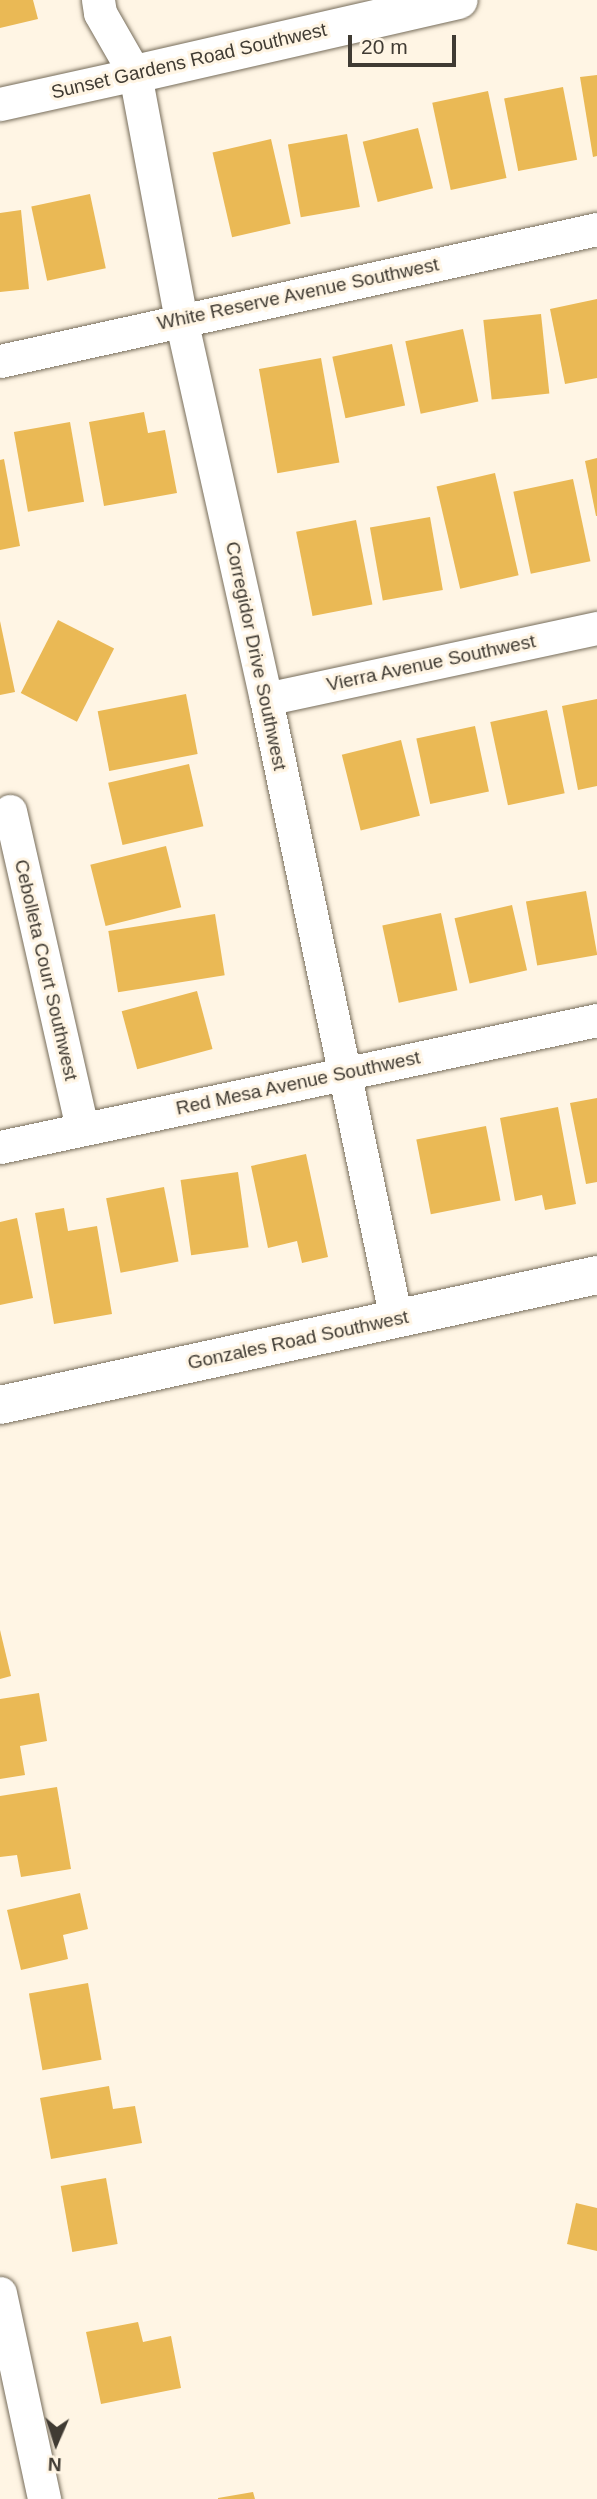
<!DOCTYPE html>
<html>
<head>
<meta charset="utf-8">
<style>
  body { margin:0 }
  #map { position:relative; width:597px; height:2499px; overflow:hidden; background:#fff5e4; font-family:Helvetica,sans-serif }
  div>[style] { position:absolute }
  .building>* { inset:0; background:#eab955; transform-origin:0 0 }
  .roads { filter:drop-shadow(0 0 2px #776d5b) drop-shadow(0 0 2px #776d5b) }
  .street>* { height:33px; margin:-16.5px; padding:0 16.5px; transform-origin:16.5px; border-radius:16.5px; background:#fff }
  .secondary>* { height:38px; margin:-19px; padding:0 19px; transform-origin:19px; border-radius:19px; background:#fff }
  span { translate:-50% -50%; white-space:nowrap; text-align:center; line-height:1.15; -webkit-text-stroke:6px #fff5e4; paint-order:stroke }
  .street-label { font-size:19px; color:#403b33 }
  .north { position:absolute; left:21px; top:2408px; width:70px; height:70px; -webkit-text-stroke:5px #fff5e4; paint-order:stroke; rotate:183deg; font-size:19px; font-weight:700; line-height:28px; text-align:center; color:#403b33 }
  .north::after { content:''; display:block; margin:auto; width:24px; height:32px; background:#403b33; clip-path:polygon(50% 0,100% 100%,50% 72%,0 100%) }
  .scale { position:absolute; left:348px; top:35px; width:108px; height:32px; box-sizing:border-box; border:4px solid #403b33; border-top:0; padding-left:9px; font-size:21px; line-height:24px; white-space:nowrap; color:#403b33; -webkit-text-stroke:5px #fff5e4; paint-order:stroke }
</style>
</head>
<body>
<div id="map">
  <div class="building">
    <i style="clip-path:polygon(0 0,33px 0,38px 19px,0 28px)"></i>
    <i style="clip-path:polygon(597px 75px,597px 156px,593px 157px,580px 77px)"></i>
    <i style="left:563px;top:87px;width:74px;height:60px;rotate:79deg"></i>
    <i style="left:488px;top:91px;width:89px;height:57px;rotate:78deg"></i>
    <i style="left:418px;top:128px;width:62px;height:57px;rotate:76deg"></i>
    <i style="left:347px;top:134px;width:74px;height:60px;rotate:80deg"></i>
    <i style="left:271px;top:139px;width:87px;height:60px;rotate:77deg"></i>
    <i style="left:90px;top:194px;width:76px;height:60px;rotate:78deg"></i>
    <i style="clip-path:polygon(21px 210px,29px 289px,0 292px,0 213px)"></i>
    <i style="clip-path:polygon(597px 299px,597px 378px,565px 384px,550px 309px)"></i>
    <i style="left:541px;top:314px;width:80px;height:58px;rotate:84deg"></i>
    <i style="left:463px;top:329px;width:74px;height:59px;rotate:78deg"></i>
    <i style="left:392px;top:344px;width:63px;height:61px;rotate:78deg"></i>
    <i style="left:321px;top:358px;width:106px;height:63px;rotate:80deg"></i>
    <i style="clip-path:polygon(144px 412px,148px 433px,165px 430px,177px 493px,104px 506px,89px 422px)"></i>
    <i style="left:70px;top:422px;width:81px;height:57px;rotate:80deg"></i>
    <i style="clip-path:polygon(597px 458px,597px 516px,596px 516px,585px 461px)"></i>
    <i style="clip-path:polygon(4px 459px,20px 546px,0 550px,0 460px)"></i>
    <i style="left:495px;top:473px;width:105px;height:60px;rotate:77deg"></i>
    <i style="left:573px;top:479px;width:84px;height:61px;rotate:78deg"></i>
    <i style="left:430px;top:517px;width:74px;height:61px;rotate:80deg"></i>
    <i style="left:356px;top:520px;width:86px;height:61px;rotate:79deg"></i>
    <i style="left:58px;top:620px;width:63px;height:82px;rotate:27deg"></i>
    <i style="clip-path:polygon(0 621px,15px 692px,0 695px)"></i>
    <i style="left:186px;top:694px;width:61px;height:90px;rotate:79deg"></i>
    <i style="clip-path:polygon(597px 699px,597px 786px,578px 790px,562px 706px)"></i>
    <i style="left:547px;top:710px;width:85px;height:58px;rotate:78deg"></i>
    <i style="left:475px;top:726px;width:67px;height:60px;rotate:78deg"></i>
    <i style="left:401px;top:740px;width:78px;height:61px;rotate:76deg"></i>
    <i style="left:189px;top:764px;width:64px;height:83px;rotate:77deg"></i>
    <i style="left:166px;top:846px;width:63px;height:78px;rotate:76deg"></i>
    <i style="left:586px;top:891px;width:65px;height:61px;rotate:80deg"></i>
    <i style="left:512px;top:905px;width:67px;height:59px;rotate:77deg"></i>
    <i style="left:441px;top:913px;width:79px;height:60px;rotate:78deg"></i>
    <i style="left:215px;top:914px;width:62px;height:108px;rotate:81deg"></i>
    <i style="left:197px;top:991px;width:60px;height:78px;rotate:75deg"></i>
    <i style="clip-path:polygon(597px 1098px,597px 1182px,586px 1184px,570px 1103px)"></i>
    <i style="clip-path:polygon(558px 1107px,576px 1204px,545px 1210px,542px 1195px,515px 1201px,500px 1118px)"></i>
    <i style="left:486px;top:1126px;width:76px;height:71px;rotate:79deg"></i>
    <i style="clip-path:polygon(306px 1154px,328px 1257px,302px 1263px,297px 1241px,268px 1248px,251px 1166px)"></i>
    <i style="left:238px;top:1172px;width:76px;height:58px;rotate:82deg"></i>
    <i style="left:164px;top:1187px;width:76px;height:59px;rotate:79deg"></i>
    <i style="clip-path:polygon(64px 1208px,68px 1231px,97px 1226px,112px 1314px,54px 1324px,35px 1213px)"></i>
    <i style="clip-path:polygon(17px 1218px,33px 1298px,0 1305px,0 1222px)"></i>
    <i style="clip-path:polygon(0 1630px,11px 1676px,0 1679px)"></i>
    <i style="clip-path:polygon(39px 1693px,47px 1741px,20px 1746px,25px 1775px,0 1779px,0 1699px)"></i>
    <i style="clip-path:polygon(57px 1787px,71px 1869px,21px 1877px,17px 1855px,0 1857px,0 1796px)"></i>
    <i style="clip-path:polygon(80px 1893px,88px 1929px,63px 1935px,68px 1959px,21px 1970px,7px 1910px)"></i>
    <i style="left:88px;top:1983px;width:78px;height:60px;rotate:80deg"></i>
    <i style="clip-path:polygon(109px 2086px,113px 2109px,135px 2106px,142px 2143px,51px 2159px,40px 2098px)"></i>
    <i style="left:106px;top:2178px;width:67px;height:46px;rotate:80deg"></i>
    <i style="clip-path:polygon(576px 2203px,597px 2208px,597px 2251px,567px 2244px)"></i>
    <i style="clip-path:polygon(138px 2322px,143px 2342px,171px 2336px,181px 2388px,101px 2404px,86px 2332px)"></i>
    <i style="clip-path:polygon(253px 2492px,255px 2499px,218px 2499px,218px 2498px)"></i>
  </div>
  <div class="roads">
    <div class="street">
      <i style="left:98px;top:0;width:13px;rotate:81deg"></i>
      <i style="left:100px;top:13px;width:70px;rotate:60.2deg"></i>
      <i style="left:135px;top:74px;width:249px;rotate:79.4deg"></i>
      <i style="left:181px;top:319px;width:389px;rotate:77.4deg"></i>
      <i style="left:266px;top:699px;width:633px;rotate:78.16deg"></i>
      <i style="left:0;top:104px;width:138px;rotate:-12.5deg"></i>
      <i style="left:0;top:361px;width:611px;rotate:-12.47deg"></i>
      <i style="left:266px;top:699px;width:339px;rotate:-12.1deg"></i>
      <i style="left:10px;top:811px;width:326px;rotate:77.2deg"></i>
      <i style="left:0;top:1147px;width:610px;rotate:-12.01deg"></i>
      <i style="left:0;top:2293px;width:211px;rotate:77.9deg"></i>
    </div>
    <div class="secondary">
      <i style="left:135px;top:74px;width:332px;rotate:-12.9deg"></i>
      <i style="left:0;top:1405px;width:611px;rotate:-12.28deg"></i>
    </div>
  </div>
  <div class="street-label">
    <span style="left:189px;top:61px;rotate:-13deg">Sunset Gardens Road Southwest</span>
    <span style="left:298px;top:294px;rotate:-12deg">White Reserve Avenue Southwest</span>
    <span style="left:256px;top:656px;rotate:78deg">Corregidor Drive Southwest</span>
    <span style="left:431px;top:663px;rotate:-12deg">Vierra Avenue Southwest</span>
    <span style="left:46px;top:970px;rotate:77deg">Cebolleta Court Southwest</span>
    <span style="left:298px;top:1083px;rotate:-12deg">Red Mesa Avenue Southwest</span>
    <span style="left:298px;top:1340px;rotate:-12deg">Gonzales Road Southwest</span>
  </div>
  <div class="north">N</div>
  <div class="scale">20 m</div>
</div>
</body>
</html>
